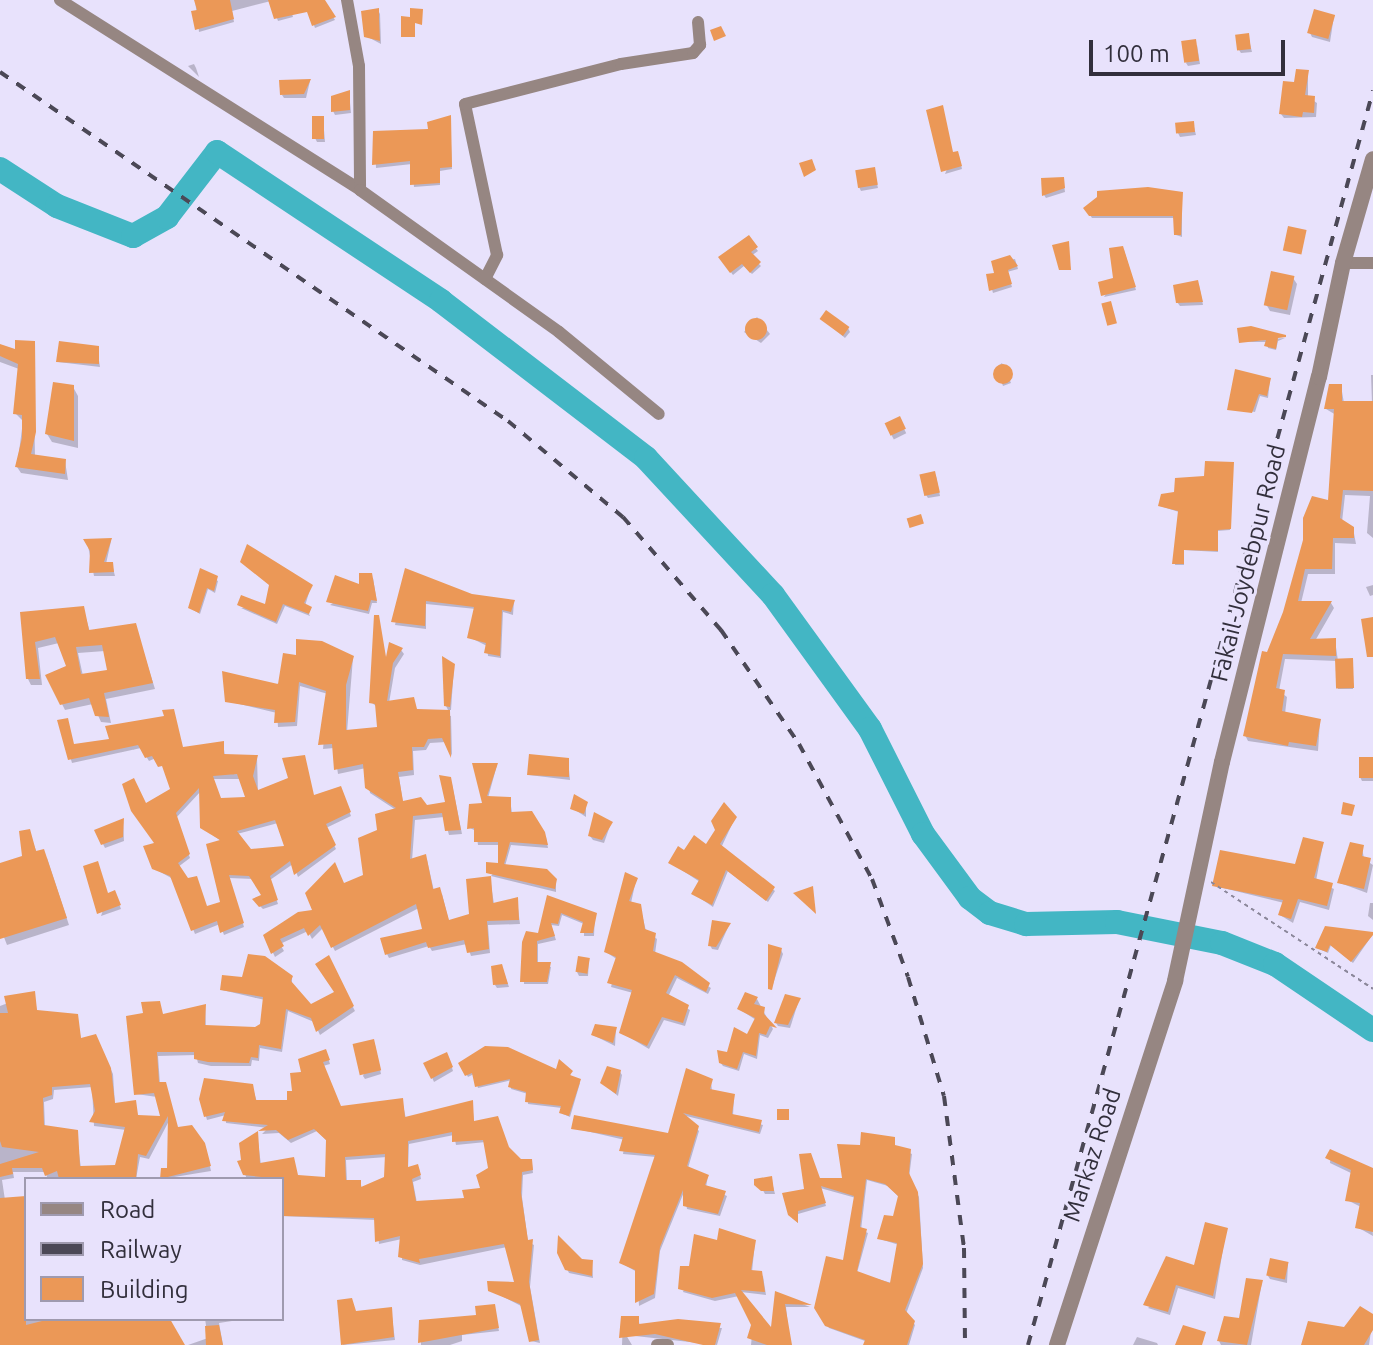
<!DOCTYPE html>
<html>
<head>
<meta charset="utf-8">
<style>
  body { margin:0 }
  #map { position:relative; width:1373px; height:1345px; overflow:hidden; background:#e8e2fc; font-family:Ubuntu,sans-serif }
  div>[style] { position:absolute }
  .shadow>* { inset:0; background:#0003; transform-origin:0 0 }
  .river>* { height:24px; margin:-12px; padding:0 12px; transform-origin:12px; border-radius:12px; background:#43b6c4 }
  .building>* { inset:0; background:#eb9857; transform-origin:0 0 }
  .round { border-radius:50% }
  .path>* { height:2px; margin-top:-1px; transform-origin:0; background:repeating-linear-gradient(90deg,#8b879a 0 4px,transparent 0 8px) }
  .minor>* { height:12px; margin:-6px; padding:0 6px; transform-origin:6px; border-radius:6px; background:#968682 }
  .tertiary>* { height:16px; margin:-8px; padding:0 8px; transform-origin:8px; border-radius:8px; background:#968682 }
  .rail>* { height:4px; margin-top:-2px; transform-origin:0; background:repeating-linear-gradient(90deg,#4b4856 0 10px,transparent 0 20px) }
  span { translate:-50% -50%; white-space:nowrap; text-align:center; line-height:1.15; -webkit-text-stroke:6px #e8e2fc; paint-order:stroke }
  .street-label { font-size:24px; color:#322f3c }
  .legend { position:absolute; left:24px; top:1177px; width:260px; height:144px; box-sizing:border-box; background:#e8e2fc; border:2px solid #9f9aaf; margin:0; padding:10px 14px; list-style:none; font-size:24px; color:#322f3c }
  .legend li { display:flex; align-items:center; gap:16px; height:40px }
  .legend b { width:40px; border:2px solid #9f9aaf }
  .scale { position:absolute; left:1089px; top:40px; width:196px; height:36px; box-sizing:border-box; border:4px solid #322f3c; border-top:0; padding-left:10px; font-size:24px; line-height:28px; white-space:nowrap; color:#322f3c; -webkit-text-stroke:6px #e8e2fc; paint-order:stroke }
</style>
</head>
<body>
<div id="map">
  <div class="shadow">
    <i style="clip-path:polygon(195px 0,288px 0,293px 17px,278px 21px,271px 1px,232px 11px,234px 22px,199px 32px)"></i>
    <i style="clip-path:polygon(324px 2px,335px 20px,315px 28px,307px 7px)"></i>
    <i style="clip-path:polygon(378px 10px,380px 14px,381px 44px,366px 36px)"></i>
    <i style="clip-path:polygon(1334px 16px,1330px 42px,1312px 37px,1310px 33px)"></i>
    <i style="clip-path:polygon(1248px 36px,1252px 52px,1241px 53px,1239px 50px)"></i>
    <i style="clip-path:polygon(1197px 45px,1200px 64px,1188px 66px,1186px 63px)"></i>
    <i style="clip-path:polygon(194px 64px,196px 68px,199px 77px,188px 66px)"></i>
    <i style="clip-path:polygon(1308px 72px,1308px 97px,1317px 103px,1316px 117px,1284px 118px,1281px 114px,1296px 85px)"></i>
    <i style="clip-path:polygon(310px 81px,306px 98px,284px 98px,282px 95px)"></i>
    <i style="clip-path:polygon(349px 92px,351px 113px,335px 115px,333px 111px)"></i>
    <i style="clip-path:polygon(323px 118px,325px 142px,317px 142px,315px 138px)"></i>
    <i style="clip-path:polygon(450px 118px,452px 169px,440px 171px,440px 185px,414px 187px,412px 164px,376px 168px,375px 133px,430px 131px)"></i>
    <i style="clip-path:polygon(1193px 123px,1196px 135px,1180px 137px,1178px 133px)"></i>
    <i style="clip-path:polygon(953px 154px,959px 156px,962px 169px,945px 174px)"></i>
    <i style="clip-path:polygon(874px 170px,878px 188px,861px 191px,859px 187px)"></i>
    <i style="clip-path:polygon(1063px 179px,1065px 192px,1046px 198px,1044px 195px)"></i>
    <i style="clip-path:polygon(1182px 194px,1182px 237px,1176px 235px,1175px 218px,1092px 218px,1085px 208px)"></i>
    <i style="clip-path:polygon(748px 238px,758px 251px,751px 256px,761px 266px,752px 274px,744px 266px,733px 275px,720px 258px)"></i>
    <i style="clip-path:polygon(1124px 250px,1136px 290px,1104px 297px,1115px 280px)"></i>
    <i style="clip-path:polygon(1015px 259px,1018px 269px,1007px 272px,1012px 287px,993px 293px,988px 276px,997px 274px,993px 263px)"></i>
    <i style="clip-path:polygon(1293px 278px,1297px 284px,1290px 315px,1270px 311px,1266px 304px)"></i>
    <i style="clip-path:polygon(1199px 285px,1203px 305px,1180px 306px,1177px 302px)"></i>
    <i style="clip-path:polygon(757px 317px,770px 334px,761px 343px,744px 332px)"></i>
    <i style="clip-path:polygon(822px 319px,848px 328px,850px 332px,845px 338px)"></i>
    <i style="clip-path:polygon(1285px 338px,1278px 341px,1276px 350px,1268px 348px,1267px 342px,1241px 342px)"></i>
    <i style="clip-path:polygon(33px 343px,35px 457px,65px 461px,68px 480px,21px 473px,17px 467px,23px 421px,15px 413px,19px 369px,0 362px,0 346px,17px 352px)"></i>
    <i style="clip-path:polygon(97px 348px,100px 367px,58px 362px)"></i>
    <i style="clip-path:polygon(1002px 363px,1011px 383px,1003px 386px,996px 368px)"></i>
    <i style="clip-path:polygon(1371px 375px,1373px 375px,1373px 538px,1367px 533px,1370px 496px,1345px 495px,1342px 522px,1353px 528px,1356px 544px,1335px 543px,1335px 574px,1308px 574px,1301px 603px,1331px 603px,1334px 608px,1315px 641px,1335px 640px,1338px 661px,1353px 662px,1353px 689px,1338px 689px,1337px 661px,1285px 659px,1279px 691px,1287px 697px,1285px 714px,1320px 721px,1318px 751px,1248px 741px,1245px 735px,1269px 654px,1330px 503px,1336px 415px,1326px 409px,1330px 386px,1341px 386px,1344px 403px,1372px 403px)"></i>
    <i style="clip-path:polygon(1270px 380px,1268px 398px,1260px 396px,1255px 412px,1230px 408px)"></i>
    <i style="clip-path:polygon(73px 387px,78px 396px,78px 448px,52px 442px,47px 434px)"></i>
    <i style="left:899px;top:419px;width:16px;height:14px;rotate:63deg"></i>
    <i style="clip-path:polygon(1233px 465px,1230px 530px,1217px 531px,1218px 552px,1184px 550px,1184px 565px,1175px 565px,1179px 512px,1160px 506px)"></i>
    <i style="clip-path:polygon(936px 476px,940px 496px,928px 498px,926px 495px)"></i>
    <i style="clip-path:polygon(87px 541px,111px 541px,106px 564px,112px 564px,115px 576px,94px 576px)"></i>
    <i style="clip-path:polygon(201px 571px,218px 581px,215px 593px,208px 589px,200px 614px,190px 608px)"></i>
    <i style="clip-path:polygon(406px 571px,471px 596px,514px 601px,513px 615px,503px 612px,501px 658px,488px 656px,487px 646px,469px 637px,476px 609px,426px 604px,426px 629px,395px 625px)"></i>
    <i style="clip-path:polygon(373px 578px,377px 603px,372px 603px,369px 614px,330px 605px)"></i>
    <i style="clip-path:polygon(1373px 585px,1373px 595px,1370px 596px,1366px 587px)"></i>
    <i style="clip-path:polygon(271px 586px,311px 586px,305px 606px,310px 616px,285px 606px,277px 624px,241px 608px,266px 607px)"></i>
    <i style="clip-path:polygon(evenodd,83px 608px,90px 632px,135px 625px,155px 689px,106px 699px,111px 723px,101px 722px,93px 704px,65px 710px,48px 676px,68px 667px,59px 643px,38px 648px,42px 685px,31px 685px,28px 679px,22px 614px,83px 608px,105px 651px,109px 672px,83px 676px,78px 653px,105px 651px)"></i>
    <i style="clip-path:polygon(378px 617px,386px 660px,401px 650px,404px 654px,395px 668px,389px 703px,413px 699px,417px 711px,451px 716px,452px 756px,446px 742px,430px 743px,426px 750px,413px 751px,414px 775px,399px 777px,403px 803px,426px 807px,448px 804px,452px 784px,462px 834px,449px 835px,444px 817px,415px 820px,412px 861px,427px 860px,434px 891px,442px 894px,449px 922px,471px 915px,490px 878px,494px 904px,517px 900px,520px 924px,488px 925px,490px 953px,471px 956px,467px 944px,432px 951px,429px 946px,389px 958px,387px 954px,424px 931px,419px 908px,335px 951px,323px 928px,312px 939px,308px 931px,280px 944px,284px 951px,275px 957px,265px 936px,315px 911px,343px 885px,365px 876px,379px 831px,396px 810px,370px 793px,366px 768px,338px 774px,334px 748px,323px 749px,328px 694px,300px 686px,297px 726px,278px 727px,277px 713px,227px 701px,353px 658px,347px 732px,379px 729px,377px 707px,371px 702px)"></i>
    <i style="clip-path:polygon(454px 666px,451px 710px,448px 710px,446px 706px)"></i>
    <i style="clip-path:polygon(evenodd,60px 722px,74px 746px,112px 740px,183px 749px,223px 743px,225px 756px,257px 757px,258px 792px,314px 797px,342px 792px,351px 816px,326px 828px,336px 849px,298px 877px,293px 864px,270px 880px,278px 904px,263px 909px,256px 902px,263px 896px,253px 879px,229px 878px,244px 927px,224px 935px,220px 924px,195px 934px,173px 879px,153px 868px,156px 844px,146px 806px,172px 790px,165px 768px,156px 758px,149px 761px,141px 748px,72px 763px,60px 722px,213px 779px,241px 779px,248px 799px,221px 800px,213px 779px,60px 722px,201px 791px,202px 827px,221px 841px,222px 903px,207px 908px,178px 867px,190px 858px,176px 818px,201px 791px,60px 722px,278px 823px,286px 847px,250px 851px,237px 834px,278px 823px)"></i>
    <i style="clip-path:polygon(1373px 759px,1373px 781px,1362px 781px,1360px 777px)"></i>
    <i style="clip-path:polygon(568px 760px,570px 780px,529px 775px)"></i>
    <i style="clip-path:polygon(475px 765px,497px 765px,488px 798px,510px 799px,512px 813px,546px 837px,548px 848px,511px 845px,505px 866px,556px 880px,556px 892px,491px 876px,500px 866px,500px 845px,478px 845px,476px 831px,470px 828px,485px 805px)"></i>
    <i style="clip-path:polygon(586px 804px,586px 817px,572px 808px)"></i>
    <i style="clip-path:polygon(735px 818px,721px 848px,775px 891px,768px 902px,728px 871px,713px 907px,694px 894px,700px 882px,671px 863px,706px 847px)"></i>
    <i style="clip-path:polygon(123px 821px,124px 841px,105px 848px,97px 832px)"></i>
    <i style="clip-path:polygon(611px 823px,604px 843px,593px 840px,590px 836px)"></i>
    <i style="clip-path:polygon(29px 832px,37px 853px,47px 858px,69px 925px,7px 945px,0 927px,0 865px,24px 857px)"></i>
    <i style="clip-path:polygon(1323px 844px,1316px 881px,1334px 889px,1329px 910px,1300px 902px,1293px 923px,1280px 915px,1284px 903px,1215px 886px,1297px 866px)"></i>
    <i style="clip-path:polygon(1362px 847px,1364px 859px,1373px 865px,1367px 893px,1340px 883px)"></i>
    <i style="clip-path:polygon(636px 880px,631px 903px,640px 906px,646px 931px,657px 939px,655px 954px,711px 988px,708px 994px,677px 978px,668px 997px,690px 1010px,685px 1026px,664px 1020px,649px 1049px,622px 1033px,633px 993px,611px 987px,618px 960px,606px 952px)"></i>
    <i style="clip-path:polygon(108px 895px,116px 896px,121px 909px,101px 916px)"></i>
    <i style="clip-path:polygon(549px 898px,595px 914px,594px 936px,584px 936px,584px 924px,562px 915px,559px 926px,551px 925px,556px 940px,538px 944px,538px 964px,551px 967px,548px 984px,524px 984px,524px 942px,539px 936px)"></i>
    <i style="clip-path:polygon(1370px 903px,1373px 903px,1373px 920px,1368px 916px)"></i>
    <i style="clip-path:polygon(729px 925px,718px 950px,712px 949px,710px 945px)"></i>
    <i style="clip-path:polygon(1373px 934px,1353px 963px,1331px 945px,1328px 953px,1317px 948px)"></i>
    <i style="clip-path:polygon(781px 950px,783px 954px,771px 990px,770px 989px)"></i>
    <i style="clip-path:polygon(evenodd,328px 958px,355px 1011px,320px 1035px,314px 1022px,288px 1011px,282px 1052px,260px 1048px,259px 1061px,252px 1060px,251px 1066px,211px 1066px,198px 1063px,196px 1055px,158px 1056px,160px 1084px,178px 1129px,206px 1149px,211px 1171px,162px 1179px,163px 1170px,169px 1170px,170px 1119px,149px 1159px,140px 1157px,136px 1179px,48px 1179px,45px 1172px,13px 1172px,14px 1178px,2px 1180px,5px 1200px,26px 1217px,26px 1319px,92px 1319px,100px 1345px,0 1345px,0 1006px,34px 993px,37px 1012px,77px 1016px,81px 1040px,97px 1040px,113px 1074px,115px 1105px,135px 1102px,138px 1117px,162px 1119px,157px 1097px,136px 1094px,145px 1014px,159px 1003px,163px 1016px,205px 1006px,206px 1027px,256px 1029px,262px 1025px,265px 1000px,222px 990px,292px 977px,292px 986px,310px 1006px,335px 993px,328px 958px,92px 1087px,94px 1126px,126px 1130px,116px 1167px,81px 1168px,76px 1132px,45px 1127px,44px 1102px,53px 1099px,54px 1090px,92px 1087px)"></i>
    <i style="clip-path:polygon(589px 960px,588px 976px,579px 976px,577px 972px)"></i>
    <i style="clip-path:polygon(503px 970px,509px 987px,497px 988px,495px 985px)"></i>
    <i style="clip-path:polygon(757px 999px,773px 1029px,768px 1038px,760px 1035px,757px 1059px,744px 1054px,739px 1071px,723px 1066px,720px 1062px,748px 1036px,756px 1020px,739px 1009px)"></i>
    <i style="clip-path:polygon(799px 1000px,790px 1028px,778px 1026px,776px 1023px)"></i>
    <i style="clip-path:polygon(616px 1028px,615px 1046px,593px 1035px)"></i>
    <i style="clip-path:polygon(375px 1045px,381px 1074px,365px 1079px,363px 1076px)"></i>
    <i style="clip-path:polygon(evenodd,327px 1054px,330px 1064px,323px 1066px,341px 1108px,402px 1100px,406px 1119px,472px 1102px,474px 1123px,520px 1161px,532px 1164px,533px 1173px,523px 1175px,522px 1197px,528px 1242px,534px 1245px,530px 1287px,540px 1343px,531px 1341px,523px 1307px,490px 1290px,516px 1284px,507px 1247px,420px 1265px,402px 1260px,402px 1239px,379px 1244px,376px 1220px,282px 1216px,282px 1179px,247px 1179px,240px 1162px,257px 1134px,261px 1165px,298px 1177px,326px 1179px,327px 1141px,317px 1131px,291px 1143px,279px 1133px,262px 1134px,268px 1128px,226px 1123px,226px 1115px,207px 1120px,201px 1099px,252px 1086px,257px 1102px,290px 1102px,304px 1074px,327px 1054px,454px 1135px,456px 1145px,486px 1142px,491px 1169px,483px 1190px,466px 1200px,417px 1203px,413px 1182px,421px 1179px,419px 1169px,408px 1169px,409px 1144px,454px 1135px,327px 1054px,387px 1157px,386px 1179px,362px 1188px,360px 1182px,347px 1182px,346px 1160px,387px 1157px)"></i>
    <i style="clip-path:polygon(449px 1058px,453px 1071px,434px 1082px,426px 1064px)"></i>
    <i style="clip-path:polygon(461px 1064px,571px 1072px,570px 1077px,580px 1083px,570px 1117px,563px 1114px,562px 1108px,528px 1104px,528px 1094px,511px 1089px,512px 1080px,478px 1088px,474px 1074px,468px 1077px)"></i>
    <i style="clip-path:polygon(687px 1071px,711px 1081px,712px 1091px,734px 1096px,733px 1116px,763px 1125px,760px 1134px,682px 1115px,699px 1131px,688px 1168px,708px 1176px,706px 1187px,727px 1196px,720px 1216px,687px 1209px,684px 1192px,660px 1251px,655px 1298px,639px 1306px,637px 1272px,621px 1263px,656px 1157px,623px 1154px,625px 1140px,573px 1128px,670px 1135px)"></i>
    <i style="clip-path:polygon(620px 1072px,622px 1075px,618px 1096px,602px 1083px)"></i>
    <i style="clip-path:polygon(evenodd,894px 1139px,895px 1147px,912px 1154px,909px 1178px,919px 1197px,923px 1268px,906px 1314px,915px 1325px,909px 1345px,876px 1345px,829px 1328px,817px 1307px,845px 1263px,856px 1198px,820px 1188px,826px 1206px,798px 1214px,798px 1223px,792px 1218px,806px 1191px,820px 1180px,844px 1180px,862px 1147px,894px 1139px,867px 1180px,888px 1186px,899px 1197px,895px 1218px,880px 1239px,899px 1245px,895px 1284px,857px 1273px,868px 1233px,861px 1230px,867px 1180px)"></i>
    <i style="clip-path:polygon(1331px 1151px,1369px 1170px,1373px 1236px,1357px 1227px,1361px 1207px,1347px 1200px,1353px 1174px,1330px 1163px)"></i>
    <i style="clip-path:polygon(771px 1178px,775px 1194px,765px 1194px,757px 1180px)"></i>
    <i style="clip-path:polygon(1226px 1230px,1215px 1299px,1178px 1288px,1170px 1315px,1148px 1308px,1195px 1267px)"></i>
    <i style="clip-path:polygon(718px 1242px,755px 1242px,752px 1272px,763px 1276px,766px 1295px,741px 1292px,772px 1332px,777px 1294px,810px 1307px,786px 1307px,790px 1345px,751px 1345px,753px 1325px,739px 1296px,715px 1301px,683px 1292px,691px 1268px)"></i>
    <i style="clip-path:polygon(559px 1253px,592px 1262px,593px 1278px,569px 1273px)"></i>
    <i style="clip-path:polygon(1288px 1264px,1287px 1283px,1270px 1279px,1268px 1276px)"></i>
    <i style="clip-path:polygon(1262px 1282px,1251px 1345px,1221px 1345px,1219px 1341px,1241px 1321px)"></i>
    <i style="clip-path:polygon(339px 1302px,356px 1313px,391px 1309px,395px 1340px,343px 1345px)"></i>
    <i style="clip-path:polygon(494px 1306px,499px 1331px,462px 1335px,462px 1341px,450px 1345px,421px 1345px,421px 1322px,478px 1317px)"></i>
    <i style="clip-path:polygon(1373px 1317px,1369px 1345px,1303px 1345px,1345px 1329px)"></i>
    <i style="clip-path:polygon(623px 1318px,638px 1318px,640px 1326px,722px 1328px,717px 1345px,626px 1335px,632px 1345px,622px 1345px)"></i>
    <i style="clip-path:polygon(205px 1319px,245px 1319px,219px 1323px,223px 1345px,188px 1345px,208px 1338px)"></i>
    <i style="clip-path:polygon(1137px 1337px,1157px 1343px,1158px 1345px,1133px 1345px)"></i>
  </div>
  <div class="river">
    <i style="left:0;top:169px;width:68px;rotate:33deg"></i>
    <i style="left:57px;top:206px;width:82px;rotate:21.5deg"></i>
    <i style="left:133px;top:236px;width:39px;rotate:-29deg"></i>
    <i style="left:167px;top:217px;width:82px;rotate:-52.4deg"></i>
    <i style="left:217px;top:152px;width:269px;rotate:33.6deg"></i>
    <i style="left:441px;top:301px;width:258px;rotate:37.4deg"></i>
    <i style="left:646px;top:458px;width:187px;rotate:47.2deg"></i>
    <i style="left:773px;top:595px;width:165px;rotate:54.1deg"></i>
    <i style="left:870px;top:729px;width:118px;rotate:63.2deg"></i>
    <i style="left:923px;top:834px;width:79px;rotate:53.7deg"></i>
    <i style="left:970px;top:898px;width:25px;rotate:37deg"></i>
    <i style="left:990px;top:913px;width:38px;rotate:17deg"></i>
    <i style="left:1026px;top:924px;width:91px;rotate:-1.3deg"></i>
    <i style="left:1117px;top:922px;width:107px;rotate:11.3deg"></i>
    <i style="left:1222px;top:943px;width:57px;rotate:21.6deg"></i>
    <i style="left:1275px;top:964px;width:118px;rotate:34deg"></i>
  </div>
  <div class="building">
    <i style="clip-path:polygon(194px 0,230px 0,234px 19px,195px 30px,191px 11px,197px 10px)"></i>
    <i style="clip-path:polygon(268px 0,325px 0,336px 17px,312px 26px,307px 12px,274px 19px)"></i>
    <i style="clip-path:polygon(379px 8px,379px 19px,380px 41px,364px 37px,361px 11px)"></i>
    <i style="clip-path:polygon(410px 8px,423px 9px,422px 25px,415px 23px,415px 37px,401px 37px,401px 16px,410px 17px)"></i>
    <i style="left:1314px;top:9px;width:22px;height:25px;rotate:16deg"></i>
    <i style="clip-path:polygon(721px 26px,726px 36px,714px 41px,710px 30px)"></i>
    <i style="left:1249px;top:33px;width:16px;height:14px;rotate:83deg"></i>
    <i style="left:1196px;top:39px;width:22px;height:15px;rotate:82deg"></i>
    <i style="clip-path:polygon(1296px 69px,1309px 70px,1305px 95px,1315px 96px,1314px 113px,1303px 112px,1302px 117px,1279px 114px,1283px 81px,1294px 82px)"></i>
    <i style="clip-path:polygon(311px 79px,304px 94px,280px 95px,279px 80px)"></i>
    <i style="clip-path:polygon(350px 90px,350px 110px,331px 112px,331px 96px)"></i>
    <i style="clip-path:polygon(943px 105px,953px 152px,958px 151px,962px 166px,941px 172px,926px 110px)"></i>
    <i style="clip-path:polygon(451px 115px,452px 167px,440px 168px,440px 183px,410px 185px,410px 161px,372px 165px,373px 131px,428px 129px,427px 122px)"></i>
    <i style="left:312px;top:116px;width:12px;height:23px"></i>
    <i style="left:1194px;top:121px;width:11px;height:19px;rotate:85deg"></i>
    <i style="clip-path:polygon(812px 159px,816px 170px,804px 177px,799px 163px)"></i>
    <i style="left:875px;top:167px;width:18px;height:20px;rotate:81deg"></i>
    <i style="clip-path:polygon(1064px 177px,1065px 188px,1042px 196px,1041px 178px)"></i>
    <i style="clip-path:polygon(1148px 187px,1183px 192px,1181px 235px,1174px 235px,1173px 216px,1089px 216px,1083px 208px,1097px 197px,1097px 191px)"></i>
    <i style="left:1288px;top:226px;width:19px;height:25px;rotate:12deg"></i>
    <i style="clip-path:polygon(749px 235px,758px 247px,751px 252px,761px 262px,750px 273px,742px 264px,730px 273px,718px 257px)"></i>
    <i style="clip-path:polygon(1069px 241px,1071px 270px,1059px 270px,1052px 245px)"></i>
    <i style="clip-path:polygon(1123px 246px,1136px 287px,1101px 296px,1098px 282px,1113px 278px,1109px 248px)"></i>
    <i style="clip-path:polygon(1010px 255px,1018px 266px,1008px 270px,1012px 284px,989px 291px,986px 274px,994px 273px,991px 261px)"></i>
    <i style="left:1271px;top:271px;width:24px;height:35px;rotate:12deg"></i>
    <i style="clip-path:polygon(1198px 280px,1203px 302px,1176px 303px,1173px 285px)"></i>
    <i style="left:1111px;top:301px;width:23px;height:10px;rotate:75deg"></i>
    <i style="left:826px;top:310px;width:29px;height:11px;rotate:36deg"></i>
    <i class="round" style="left:745px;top:318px;width:22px;height:22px"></i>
    <i style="clip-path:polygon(1251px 326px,1286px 335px,1286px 337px,1278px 338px,1276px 349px,1264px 346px,1266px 340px,1239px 343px,1237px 328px)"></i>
    <i style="clip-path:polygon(15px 340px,35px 341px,36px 432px,31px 454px,66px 459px,65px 474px,15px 467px,22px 438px,22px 415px,13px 414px,18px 364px,0 356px,0 344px,15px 349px)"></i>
    <i style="clip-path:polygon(59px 341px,99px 346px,99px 364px,56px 362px)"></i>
    <i class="round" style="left:993px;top:364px;width:20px;height:20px"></i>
    <i style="clip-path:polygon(1235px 369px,1271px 378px,1267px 396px,1259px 394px,1252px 413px,1227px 410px)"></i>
    <i style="clip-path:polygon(53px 382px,74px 385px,74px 441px,45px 434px)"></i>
    <i style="clip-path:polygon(1329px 384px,1342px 384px,1342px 401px,1373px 401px,1373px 491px,1343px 490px,1340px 518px,1354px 527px,1354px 538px,1333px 538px,1332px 569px,1305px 569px,1298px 601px,1332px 601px,1310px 639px,1336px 638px,1336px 656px,1283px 654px,1276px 688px,1285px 690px,1282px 711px,1321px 719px,1316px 746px,1289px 742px,1288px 746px,1243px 736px,1262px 651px,1267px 652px,1283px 612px,1303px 540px,1303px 518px,1312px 496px,1328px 500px,1334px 409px,1324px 409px)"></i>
    <i style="left:900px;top:416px;width:14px;height:17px;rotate:65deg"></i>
    <i style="clip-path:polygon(1205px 461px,1234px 462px,1231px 529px,1218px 530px,1218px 551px,1184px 550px,1184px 564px,1172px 564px,1178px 511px,1158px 506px,1161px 494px,1174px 492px,1175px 478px,1204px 476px)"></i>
    <i style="left:935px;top:471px;width:22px;height:16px;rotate:77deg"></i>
    <i style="left:921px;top:514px;width:10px;height:15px;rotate:73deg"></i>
    <i style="clip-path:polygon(112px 538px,104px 562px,113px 562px,114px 572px,89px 573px,90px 551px,83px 539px)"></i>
    <i style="clip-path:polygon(247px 544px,313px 585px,304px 603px,312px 607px,309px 614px,283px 604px,276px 622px,237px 605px,241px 595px,265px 604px,269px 585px,240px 562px)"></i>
    <i style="clip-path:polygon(200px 568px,218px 576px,214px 591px,207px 588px,199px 613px,188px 608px)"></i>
    <i style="clip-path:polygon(405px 568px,472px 594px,515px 600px,511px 612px,502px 610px,500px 656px,484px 653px,486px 643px,467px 638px,474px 607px,426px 601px,425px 626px,391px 622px)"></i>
    <i style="clip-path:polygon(359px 573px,372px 573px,377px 601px,371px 600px,368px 611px,326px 602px,335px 575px,359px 584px)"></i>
    <i style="clip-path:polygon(evenodd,84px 606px,89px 630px,136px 623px,153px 683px,104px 693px,109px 717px,95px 716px,89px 698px,60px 705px,45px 675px,66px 666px,55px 637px,35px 642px,40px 679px,26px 679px,20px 612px,84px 606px,102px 645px,107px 670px,81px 674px,76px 647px,102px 645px)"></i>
    <i style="clip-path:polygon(374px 615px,379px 615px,386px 657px,389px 642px,403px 648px,393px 663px,387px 701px,414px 697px,417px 709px,450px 710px,451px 758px,442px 738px,428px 739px,424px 747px,412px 747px,413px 770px,398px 772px,403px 801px,421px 797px,427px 805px,445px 802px,439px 775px,451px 777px,461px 830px,445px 831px,442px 813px,413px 816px,410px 859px,426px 854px,433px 889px,440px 887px,449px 920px,469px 914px,466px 879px,491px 876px,493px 903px,518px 897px,519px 920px,487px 921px,489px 949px,467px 953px,464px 940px,428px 948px,426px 942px,385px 955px,380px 938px,422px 929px,416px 904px,331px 948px,320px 925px,308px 936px,304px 928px,280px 939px,284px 946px,271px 954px,263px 935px,298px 912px,312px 910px,305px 893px,335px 862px,344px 883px,363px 875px,358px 838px,377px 830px,375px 814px,396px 808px,365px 788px,363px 764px,334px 770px,332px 744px,318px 745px,326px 691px,299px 682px,295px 722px,274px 723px,275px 710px,225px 702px,222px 671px,278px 684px,283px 653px,296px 655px,296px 639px,322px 641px,354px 656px,346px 685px,346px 730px,377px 727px,375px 704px,369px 703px)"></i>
    <i style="clip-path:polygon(1373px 617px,1373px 657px,1367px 657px,1361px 619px)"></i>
    <i style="clip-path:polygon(442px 656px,455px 664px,450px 707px,444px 706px)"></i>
    <i style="left:1353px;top:658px;width:30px;height:18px;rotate:88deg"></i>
    <i style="clip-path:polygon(evenodd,174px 709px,183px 747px,224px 741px,224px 754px,258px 755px,253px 776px,258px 790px,288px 778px,282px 758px,305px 755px,314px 795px,341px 786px,351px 812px,326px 824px,336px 845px,294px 875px,290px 861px,270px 876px,278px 900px,259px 907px,252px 899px,261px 895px,249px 876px,229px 875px,244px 923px,220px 933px,217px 921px,191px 931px,170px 876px,152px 869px,143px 846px,154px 843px,131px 811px,122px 784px,134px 778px,146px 803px,170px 789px,162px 766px,158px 767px,152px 756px,145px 758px,138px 745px,68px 760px,57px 720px,68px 718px,74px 744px,109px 739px,105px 726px,164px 716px,162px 710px,174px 709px,237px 774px,245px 797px,221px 798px,213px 776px,237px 774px,174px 709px,199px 788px,200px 828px,220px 840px,206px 844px,220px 902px,207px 906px,197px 876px,188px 878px,178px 863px,190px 854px,176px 813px,199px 788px,174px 709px,275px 820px,284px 846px,251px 849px,237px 831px,275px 820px)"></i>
    <i style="clip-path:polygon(529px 754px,569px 758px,569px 777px,527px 775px)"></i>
    <i style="left:1359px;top:757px;width:14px;height:21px"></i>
    <i style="clip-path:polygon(472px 763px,498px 763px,487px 796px,511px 797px,511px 812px,532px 811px,545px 832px,548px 845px,510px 842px,504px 864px,547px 869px,557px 879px,555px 889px,486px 873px,486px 862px,498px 863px,498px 842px,474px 842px,474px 828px,467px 829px,469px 804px,482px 803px)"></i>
    <i style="clip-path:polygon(574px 794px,588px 802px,584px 814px,570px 809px)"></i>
    <i style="clip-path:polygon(724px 802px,737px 817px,720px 844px,775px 887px,766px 901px,726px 870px,712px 905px,691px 894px,699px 880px,668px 863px,678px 846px,684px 850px,694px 835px,706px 844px,715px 830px,711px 821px)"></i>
    <i style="clip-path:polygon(1343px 802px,1355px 805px,1352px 816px,1341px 814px)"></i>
    <i style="clip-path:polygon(594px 812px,613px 822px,602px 840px,588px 836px)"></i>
    <i style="clip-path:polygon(124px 818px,123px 837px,101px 845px,94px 830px)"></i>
    <i style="clip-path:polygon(30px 829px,36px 851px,44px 849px,67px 918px,0 939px,0 863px,22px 856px,19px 831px)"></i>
    <i style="clip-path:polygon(1303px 837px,1324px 842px,1314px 878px,1333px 883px,1327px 906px,1298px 899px,1291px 919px,1278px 915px,1283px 900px,1212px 886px,1220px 850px,1295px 864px)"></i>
    <i style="clip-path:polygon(1350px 842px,1364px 845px,1362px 856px,1371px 858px,1364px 889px,1337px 883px)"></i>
    <i style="clip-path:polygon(98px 861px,108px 893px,115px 890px,121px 905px,97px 914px,83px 866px)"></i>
    <i style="clip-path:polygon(625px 872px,638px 878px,629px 901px,641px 904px,645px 929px,656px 933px,653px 951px,682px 962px,710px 983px,706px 992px,675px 975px,666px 993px,689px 1005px,683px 1023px,662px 1017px,647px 1046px,619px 1033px,632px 990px,607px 983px,616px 957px,604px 952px)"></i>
    <i style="clip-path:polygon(813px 886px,816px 914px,793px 893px)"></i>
    <i style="clip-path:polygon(547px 895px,597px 913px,593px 933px,580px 933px,583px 922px,561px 913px,558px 924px,551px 923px,555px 936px,537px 941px,537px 962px,551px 962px,547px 982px,520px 982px,522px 942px,526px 931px,538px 933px)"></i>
    <i style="clip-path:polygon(712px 920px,731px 923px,716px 947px,708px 946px)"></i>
    <i style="clip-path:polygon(1325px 926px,1373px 932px,1373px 935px,1351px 962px,1330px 945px,1327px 952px,1315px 948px)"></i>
    <i style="clip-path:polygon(768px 944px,782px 948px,772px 990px,768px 989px)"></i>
    <i style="clip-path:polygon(evenodd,248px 954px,265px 956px,293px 976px,291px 981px,311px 1004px,334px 992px,315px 964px,329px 955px,354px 1006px,316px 1032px,311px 1018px,286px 1009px,281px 1049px,259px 1045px,258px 1058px,251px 1057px,249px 1063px,208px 1062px,194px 1059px,194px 1052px,157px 1052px,159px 1082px,166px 1082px,178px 1127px,192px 1125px,205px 1143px,211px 1166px,160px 1179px,161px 1168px,167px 1168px,168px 1116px,146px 1156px,138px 1154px,136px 1179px,59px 1179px,57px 1171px,45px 1176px,42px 1168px,12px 1168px,13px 1174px,0 1177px,0 1164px,39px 1152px,2px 1147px,0 1141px,0 1013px,8px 1013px,4px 996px,35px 991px,37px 1010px,78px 1014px,81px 1038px,96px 1034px,111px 1068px,115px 1103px,136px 1100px,138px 1115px,160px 1116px,154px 1093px,134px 1095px,126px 1016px,143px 1013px,141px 1002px,160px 1001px,163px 1014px,206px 1004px,205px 1025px,255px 1027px,260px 1024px,263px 997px,220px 990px,222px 975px,242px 977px,248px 954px,90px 1084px,95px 1111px,89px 1122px,125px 1127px,115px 1165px,80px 1166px,78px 1130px,44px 1125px,43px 1098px,52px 1095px,52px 1087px,90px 1084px)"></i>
    <i style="left:578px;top:956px;width:12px;height:16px;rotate:9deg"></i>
    <i style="clip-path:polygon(502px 964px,508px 984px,493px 985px,491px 966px)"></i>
    <i style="clip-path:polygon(745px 992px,758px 997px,754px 1004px,765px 1007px,764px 1014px,777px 1028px,770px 1026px,766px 1035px,759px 1033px,756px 1056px,743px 1052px,737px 1069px,719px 1063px,717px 1050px,727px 1052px,734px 1027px,747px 1034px,755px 1018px,737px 1009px)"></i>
    <i style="clip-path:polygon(785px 994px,801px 998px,788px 1025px,774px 1023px)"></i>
    <i style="clip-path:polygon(595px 1024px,617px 1027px,613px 1043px,591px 1035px)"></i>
    <i style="left:374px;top:1039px;width:32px;height:22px;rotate:77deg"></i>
    <i style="clip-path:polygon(485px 1046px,508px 1047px,556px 1069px,559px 1059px,573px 1071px,570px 1075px,581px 1079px,569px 1116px,559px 1113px,561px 1106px,525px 1102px,526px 1092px,508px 1087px,510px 1079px,475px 1087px,472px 1073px,465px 1076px,458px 1063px)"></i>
    <i style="clip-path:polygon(evenodd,326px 1049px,330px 1060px,323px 1062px,341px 1106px,403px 1098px,405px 1117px,473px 1100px,474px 1121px,498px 1116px,509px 1147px,521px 1159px,532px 1159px,533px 1170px,522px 1172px,521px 1193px,528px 1240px,533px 1239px,529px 1282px,539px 1340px,529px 1342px,520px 1304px,488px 1291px,487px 1281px,514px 1282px,504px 1244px,419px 1259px,420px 1263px,398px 1257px,400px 1236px,375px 1242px,374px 1218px,282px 1216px,282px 1179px,243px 1175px,237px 1161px,241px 1160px,239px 1143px,258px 1131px,260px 1163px,294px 1157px,298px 1175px,325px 1177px,326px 1140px,314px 1129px,288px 1140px,276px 1130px,258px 1131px,268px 1125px,222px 1121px,225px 1112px,204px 1117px,199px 1099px,204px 1078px,253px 1084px,256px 1100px,287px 1100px,287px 1091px,292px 1091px,290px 1073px,301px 1072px,298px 1059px,326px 1049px,452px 1132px,452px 1142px,483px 1140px,488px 1168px,476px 1175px,480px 1188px,462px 1190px,464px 1198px,416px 1201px,412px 1179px,421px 1175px,418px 1164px,408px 1167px,408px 1141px,452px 1132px,326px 1049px,385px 1154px,384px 1177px,361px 1187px,361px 1180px,346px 1180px,345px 1157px,385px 1154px)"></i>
    <i style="clip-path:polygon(447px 1052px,453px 1067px,431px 1079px,423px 1063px)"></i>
    <i style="clip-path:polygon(607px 1066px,621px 1070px,616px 1094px,600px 1083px)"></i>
    <i style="clip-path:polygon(686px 1068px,713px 1079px,710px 1089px,735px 1094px,732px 1114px,762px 1120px,759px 1132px,683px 1113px,699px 1126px,687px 1166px,709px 1175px,705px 1185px,726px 1191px,718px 1214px,683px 1206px,683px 1190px,660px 1247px,654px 1294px,635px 1303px,635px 1270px,619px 1263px,655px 1155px,619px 1151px,623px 1137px,571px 1129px,574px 1115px,668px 1133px)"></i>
    <i style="left:777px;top:1109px;width:12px;height:11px"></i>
    <i style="clip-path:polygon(evenodd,861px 1132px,895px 1137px,895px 1145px,911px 1149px,909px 1173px,918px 1192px,923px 1264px,905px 1310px,915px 1321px,907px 1345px,863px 1345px,865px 1340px,825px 1326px,814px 1308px,826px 1256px,843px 1260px,854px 1196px,821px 1186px,826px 1203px,798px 1211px,798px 1223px,788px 1215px,782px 1193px,804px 1189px,799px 1154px,811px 1153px,820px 1178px,842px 1178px,837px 1144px,860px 1145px,861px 1132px,866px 1179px,885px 1184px,898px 1196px,893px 1216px,884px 1215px,877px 1239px,897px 1243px,890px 1283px,857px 1271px,867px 1229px,860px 1227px,866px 1179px)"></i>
    <i style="clip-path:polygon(1330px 1149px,1373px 1168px,1373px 1232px,1355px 1228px,1360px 1203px,1345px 1201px,1351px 1170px,1325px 1158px)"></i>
    <i style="clip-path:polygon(772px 1176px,774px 1191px,761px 1191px,754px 1185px,754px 1179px)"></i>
    <i style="clip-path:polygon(26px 1196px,26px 1325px,50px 1319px,170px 1319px,185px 1345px,0 1345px,0 1198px)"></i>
    <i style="clip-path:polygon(1205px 1222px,1228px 1228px,1213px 1296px,1176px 1285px,1168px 1312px,1143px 1305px,1166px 1256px,1194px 1265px)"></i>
    <i style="clip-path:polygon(719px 1228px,756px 1240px,751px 1270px,762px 1271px,765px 1292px,741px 1290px,771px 1327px,775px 1291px,812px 1305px,785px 1304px,792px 1345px,767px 1345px,747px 1338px,751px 1325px,735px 1293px,712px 1298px,678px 1289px,680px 1266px,689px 1266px,694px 1234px,717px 1240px)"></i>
    <i style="clip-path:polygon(558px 1235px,582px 1259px,593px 1260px,592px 1276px,565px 1270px,557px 1253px)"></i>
    <i style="left:1270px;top:1258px;width:19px;height:18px;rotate:12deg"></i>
    <i style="clip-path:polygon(1246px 1278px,1263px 1280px,1247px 1345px,1217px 1341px,1224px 1316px,1239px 1318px)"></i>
    <i style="clip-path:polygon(352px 1298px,356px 1311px,392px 1307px,394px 1337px,341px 1345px,337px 1300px)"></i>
    <i style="clip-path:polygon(495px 1304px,499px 1328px,418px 1343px,419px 1320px,476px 1315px,475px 1306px)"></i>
    <i style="clip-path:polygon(1360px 1306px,1373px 1314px,1373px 1330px,1364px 1345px,1301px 1345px,1308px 1321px,1344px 1327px)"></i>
    <i style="clip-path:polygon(621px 1316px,639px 1316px,639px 1324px,678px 1319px,721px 1323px,715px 1345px,703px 1345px,655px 1334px,619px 1338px)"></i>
    <i style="clip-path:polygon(219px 1325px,223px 1345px,206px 1345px,205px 1326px)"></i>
    <i style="clip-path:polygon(1183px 1325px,1206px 1332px,1202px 1345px,1175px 1345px)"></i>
  </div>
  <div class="path">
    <i style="left:1211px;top:882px;width:194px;rotate:33.4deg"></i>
  </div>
  <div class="minor">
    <i style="left:60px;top:0;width:355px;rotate:32.3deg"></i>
    <i style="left:347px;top:0;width:67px;rotate:79.7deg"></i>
    <i style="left:359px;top:66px;width:124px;rotate:89.5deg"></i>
    <i style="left:360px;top:190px;width:244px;rotate:35.5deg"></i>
    <i style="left:559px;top:332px;width:129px;rotate:39.4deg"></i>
    <i style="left:1343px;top:263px;width:30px"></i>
    <i style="left:485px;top:279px;width:27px;rotate:-63deg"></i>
    <i style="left:497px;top:255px;width:154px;rotate:-102deg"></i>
    <i style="left:465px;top:104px;width:161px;rotate:-14.4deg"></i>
    <i style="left:621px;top:64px;width:73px;rotate:-8.7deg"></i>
    <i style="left:693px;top:53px;width:11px;rotate:-49deg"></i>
    <i style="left:700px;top:45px;width:23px;rotate:-95deg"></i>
    <i style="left:657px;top:1345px;width:11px"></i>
  </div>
  <div class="tertiary">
    <i style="left:1057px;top:1345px;width:383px;rotate:-72deg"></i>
    <i style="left:1175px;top:981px;width:224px;rotate:-77.9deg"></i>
    <i style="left:1222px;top:762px;width:397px;rotate:-75.9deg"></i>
    <i style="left:1319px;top:377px;width:116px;rotate:-78.1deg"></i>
    <i style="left:1343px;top:263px;width:108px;rotate:-73.9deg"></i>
  </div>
  <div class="rail">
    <i style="left:0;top:72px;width:616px;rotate:34.49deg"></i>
    <i style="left:508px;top:421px;width:150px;rotate:39.9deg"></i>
    <i style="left:623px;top:517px;width:150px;rotate:49.1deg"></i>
    <i style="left:721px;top:630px;width:138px;rotate:55.6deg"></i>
    <i style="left:799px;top:744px;width:153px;rotate:61.6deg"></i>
    <i style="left:872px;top:879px;width:104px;rotate:69.8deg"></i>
    <i style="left:908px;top:977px;width:124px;rotate:73.2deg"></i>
    <i style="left:944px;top:1096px;width:153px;rotate:82.5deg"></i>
    <i style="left:964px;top:1248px;width:97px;rotate:89.4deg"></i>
    <i style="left:1028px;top:1345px;width:1301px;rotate:-74.62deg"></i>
  </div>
  <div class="street-label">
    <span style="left:1248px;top:563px;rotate:-76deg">Fakail-Joydebpur Road</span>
    <span style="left:1092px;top:1155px;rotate:-72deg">Markaz Road</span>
  </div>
  <ul class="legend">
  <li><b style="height:10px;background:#968682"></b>Road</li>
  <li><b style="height:10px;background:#4b4856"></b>Railway</li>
  <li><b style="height:22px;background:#eb9857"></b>Building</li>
  </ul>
  <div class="scale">100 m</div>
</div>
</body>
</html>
